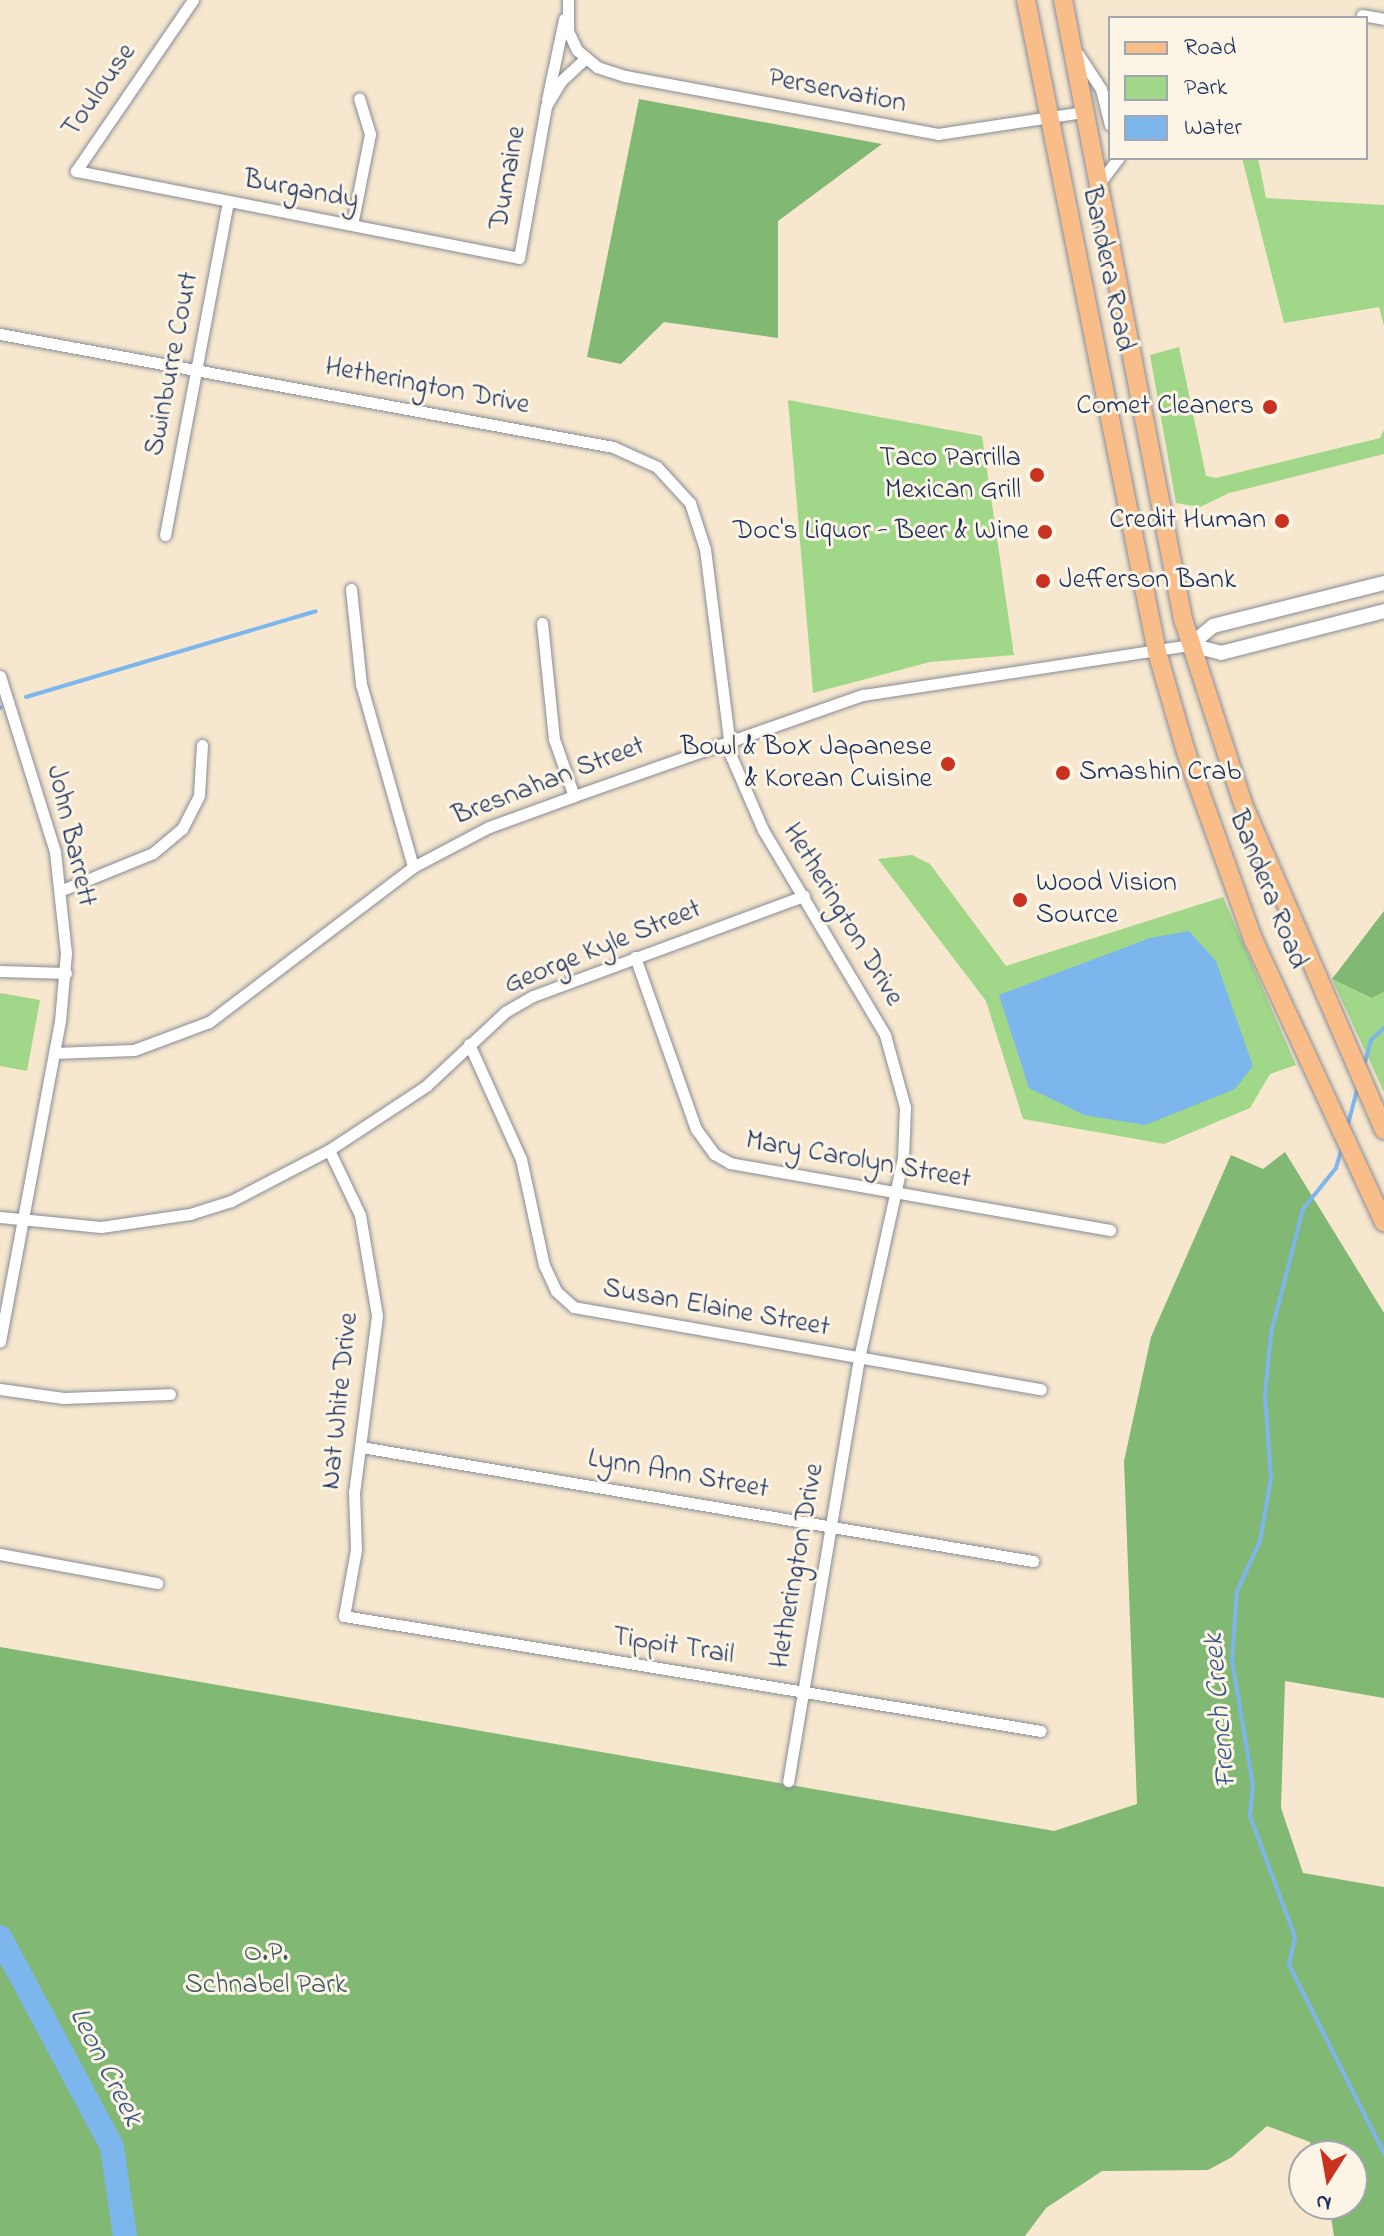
<!DOCTYPE html>
<html>
<head>
<meta charset="utf-8">
<style>
  body { margin:0 }
  #map { position:relative; width:1384px; height:2236px; overflow:hidden; background:#f6e7ce; font-family:"Indie Flower",sans-serif }
  div>[style] { position:absolute }
  .green>* { inset:0; background:#a0d788 }
  .forest>* { inset:0; background:#80b874 }
  .water>* { inset:0; background:#7cb6ed }
  .stream>* { height:4px; margin:-2px; padding:0 2px; transform-origin:2px; border-radius:2px; background:#7cb6ed }
  .river>* { height:24px; margin:-12px; padding:0 12px; transform-origin:12px; border-radius:12px; background:#7cb6ed }
  .roads { filter:drop-shadow(0 0 2px #888b96) drop-shadow(0 0 2px #888b96) }
  .minor>* { height:11px; margin:-5.5px; padding:0 5.5px; transform-origin:5.5px; border-radius:5.5px; background:#fff }
  .tertiary>* { height:14px; margin:-7px; padding:0 7px; transform-origin:7px; border-radius:7px; background:#fff }
  .primary>* { height:18px; margin:-9px; padding:0 9px; transform-origin:9px; border-radius:9px; background:#f8bd89 }
  .dots>* { width:22px; height:22px; translate:-50% -50%; box-sizing:border-box; border:4px solid #fcf5e5; border-radius:50% }
  span { translate:-50% -50%; white-space:nowrap; text-align:center; line-height:1.15; -webkit-text-stroke:6px #fcf5e5; paint-order:stroke }
  .street-label { font-size:28px; color:#1b2f5e }
  .poi-label { font-size:28px; color:#1b2f5e }
  .right { translate:-100% -50%; text-align:right }
  .left { translate:0 -50%; text-align:left }
  .park-label { font-size:28px; color:#3c5968 }
  .water-label { font-size:30px; color:#385889; font-style:italic }
  .legend { position:absolute; left:1108px; top:16px; width:260px; height:144px; box-sizing:border-box; background:#fcf5e5; border:2px solid #a2a6af; margin:0; padding:10px 14px; list-style:none; font-size:24px; color:#1b2f5e }
  .legend li { display:flex; align-items:center; gap:16px; height:40px }
  .legend b { width:40px; border:2px solid #a2a6af }
  .north { position:absolute; left:1288px; top:2140px; width:80px; height:80px; box-sizing:border-box; background:#fcf5e5; border:2px solid #a2a6af; border-radius:50%; rotate:191deg; font-size:22px; font-weight:700; line-height:32px; text-align:center; color:#1b2f5e }
  .north::after { content:''; display:block; margin:auto; width:28px; height:36px; background:#c8321e; clip-path:polygon(50% 0,100% 100%,50% 72%,0 100%) }
</style>
</head>
<body>
<div id="map">
  <div class="green">
    <i style="clip-path:polygon(1242px 158px,1258px 158px,1266px 198px,1384px 205px,1384px 326px,1379px 307px,1284px 323px)"></i>
    <i style="clip-path:polygon(1179px 347px,1206px 476px,1216px 478px,1380px 438px,1384px 430px,1384px 454px,1229px 493px,1200px 507px,1176px 503px,1150px 355px)"></i>
    <i style="clip-path:polygon(788px 400px,982px 436px,1014px 655px,930px 662px,813px 693px)"></i>
    <i style="clip-path:polygon(912px 855px,930px 864px,1006px 966px,1223px 897px,1296px 1065px,1270px 1074px,1250px 1108px,1164px 1144px,1023px 1119px,986px 1001px,878px 859px)"></i>
    <i style="clip-path:polygon(1332px 979px,1370px 998px,1384px 992px,1384px 1092px)"></i>
    <i style="clip-path:polygon(0 993px,40px 1000px,27px 1071px,0 1066px)"></i>
  </div>
  <div class="forest">
    <i style="clip-path:polygon(639px 99px,882px 144px,778px 221px,778px 338px,664px 322px,621px 364px,587px 357px)"></i>
    <i style="clip-path:polygon(1384px 911px,1384px 992px,1371px 998px,1332px 979px)"></i>
    <i style="clip-path:polygon(1285px 1152px,1384px 1313px,1384px 1698px,1285px 1681px,1281px 1808px,1303px 1873px,1384px 1887px,1384px 2236px,1334px 2236px,1329px 2204px,1352px 2204px,1352px 2156px,1314px 2156px,1310px 2142px,1267px 2126px,1232px 2157px,1208px 2170px,1102px 2171px,1046px 2208px,1025px 2236px,0 2236px,0 1647px,1054px 1831px,1137px 1804px,1124px 1461px,1151px 1337px,1231px 1155px,1263px 1169px)"></i>
  </div>
  <div class="water">
    <i style="clip-path:polygon(1189px 931px,1216px 961px,1253px 1066px,1235px 1089px,1145px 1125px,1084px 1115px,1029px 1088px,999px 995px,1150px 938px)"></i>
  </div>
  <div class="stream">
    <i style="left:26px;top:697px;width:302px;rotate:-16.5deg"></i>
    <i style="left:0;top:708px;width:1px;rotate:-45deg"></i>
    <i style="left:1364px;top:1066px;width:27px;rotate:-75deg"></i>
    <i style="left:1371px;top:1040px;width:18px;rotate:-43deg"></i>
    <i style="left:1347px;top:1128px;width:43px;rotate:-75.3deg"></i>
    <i style="left:1342px;top:1148px;width:21px;rotate:107deg"></i>
    <i style="left:1336px;top:1168px;width:53px;rotate:128.8deg"></i>
    <i style="left:1303px;top:1209px;width:129px;rotate:104.4deg"></i>
    <i style="left:1271px;top:1334px;width:61px;rotate:95.6deg"></i>
    <i style="left:1265px;top:1395px;width:83px;rotate:85.9deg"></i>
    <i style="left:1271px;top:1478px;width:64px;rotate:99.9deg"></i>
    <i style="left:1260px;top:1541px;width:55px;rotate:114.7deg"></i>
    <i style="left:1237px;top:1591px;width:69px;rotate:94.1deg"></i>
    <i style="left:1232px;top:1660px;width:128px;rotate:80.5deg"></i>
    <i style="left:1253px;top:1786px;width:30px;rotate:96deg"></i>
    <i style="left:1250px;top:1816px;width:129px;rotate:69.6deg"></i>
    <i style="left:1295px;top:1937px;width:29px;rotate:102deg"></i>
    <i style="left:1289px;top:1965px;width:211px;rotate:63.2deg"></i>
  </div>
  <div class="river">
    <i style="left:0;top:1937px;width:238px;rotate:61.9deg"></i>
    <i style="left:112px;top:2147px;width:90px;rotate:81.7deg"></i>
  </div>
  <div class="roads">
    <div class="minor">
      <i style="left:193px;top:0;width:207px;rotate:124.4deg"></i>
      <i style="left:76px;top:171px;width:451px;rotate:11.1deg"></i>
      <i style="left:519px;top:258px;width:154px;rotate:-79.9deg"></i>
      <i style="left:546px;top:106px;width:29px;rotate:-59deg"></i>
      <i style="left:561px;top:81px;width:33px;rotate:-43deg"></i>
      <i style="left:568px;top:0;width:31px;rotate:90deg"></i>
      <i style="left:568px;top:31px;width:21px;rotate:65deg"></i>
      <i style="left:577px;top:50px;width:26px;rotate:40deg"></i>
      <i style="left:597px;top:67px;width:29px;rotate:18deg"></i>
      <i style="left:625px;top:76px;width:318px;rotate:10.5deg"></i>
      <i style="left:938px;top:134px;width:148px;rotate:-8.6deg"></i>
      <i style="left:1362px;top:15px;width:22px;rotate:10deg"></i>
      <i style="left:1078px;top:54px;width:42px;rotate:56.7deg"></i>
      <i style="left:1101px;top:89px;width:37px;rotate:76deg"></i>
      <i style="left:547px;top:100px;width:83px;rotate:-78.1deg"></i>
      <i style="left:1098px;top:185px;width:34px;rotate:-53deg"></i>
      <i style="left:352px;top:225px;width:93px;rotate:-78.8deg"></i>
      <i style="left:370px;top:134px;width:37px;rotate:-107deg"></i>
      <i style="left:0;top:334px;width:623px;rotate:10.44deg"></i>
      <i style="left:613px;top:447px;width:48px;rotate:24.4deg"></i>
      <i style="left:657px;top:467px;width:49px;rotate:47.5deg"></i>
      <i style="left:690px;top:503px;width:48px;rotate:71.9deg"></i>
      <i style="left:705px;top:549px;width:209px;rotate:82.8deg"></i>
      <i style="left:731px;top:756px;width:81px;rotate:66.6deg"></i>
      <i style="left:763px;top:830px;width:239px;rotate:59.2deg"></i>
      <i style="left:885px;top:1035px;width:75px;rotate:74.5deg"></i>
      <i style="left:905px;top:1107px;width:51px;rotate:92.2deg"></i>
      <i style="left:903px;top:1158px;width:205px;rotate:102.4deg"></i>
      <i style="left:859px;top:1358px;width:429px;rotate:99.5deg"></i>
      <i style="left:165px;top:535px;width:339px;rotate:-79.3deg"></i>
      <i style="left:351px;top:589px;width:96px;rotate:84deg"></i>
      <i style="left:361px;top:684px;width:190px;rotate:74.1deg"></i>
      <i style="left:542px;top:623px;width:117px;rotate:84.1deg"></i>
      <i style="left:554px;top:739px;width:60px;rotate:70.7deg"></i>
      <i style="left:0;top:676px;width:184px;rotate:72.6deg"></i>
      <i style="left:55px;top:852px;width:102px;rotate:83.8deg"></i>
      <i style="left:66px;top:953px;width:68px;rotate:95deg"></i>
      <i style="left:60px;top:1021px;width:326px;rotate:100.6deg"></i>
      <i style="left:62px;top:890px;width:98px;rotate:-22.1deg"></i>
      <i style="left:153px;top:853px;width:38px;rotate:-40deg"></i>
      <i style="left:182px;top:829px;width:38px;rotate:-63deg"></i>
      <i style="left:199px;top:795px;width:50px;rotate:-86.6deg"></i>
      <i style="left:635px;top:957px;width:182px;rotate:70.5deg"></i>
      <i style="left:696px;top:1129px;width:31px;rotate:54deg"></i>
      <i style="left:714px;top:1154px;width:18px;rotate:29deg"></i>
      <i style="left:730px;top:1163px;width:386px;rotate:10deg"></i>
      <i style="left:0;top:971px;width:66px;rotate:1.7deg"></i>
      <i style="left:469px;top:1044px;width:126px;rotate:65.7deg"></i>
      <i style="left:521px;top:1159px;width:108px;rotate:77.8deg"></i>
      <i style="left:544px;top:1265px;width:29px;rotate:65deg"></i>
      <i style="left:556px;top:1291px;width:24px;rotate:42deg"></i>
      <i style="left:574px;top:1307px;width:474px;rotate:10deg"></i>
      <i style="left:54px;top:1053px;width:80px;rotate:-2.1deg"></i>
      <i style="left:134px;top:1050px;width:80px;rotate:-20.5deg"></i>
      <i style="left:209px;top:1022px;width:256px;rotate:-37.2deg"></i>
      <i style="left:413px;top:867px;width:86px;rotate:-27.8deg"></i>
      <i style="left:489px;top:827px;width:90px;rotate:-20deg"></i>
      <i style="left:574px;top:796px;width:306px;rotate:-19.3deg"></i>
      <i style="left:863px;top:695px;width:331px;rotate:-8.7deg"></i>
      <i style="left:329px;top:1150px;width:72px;rotate:64.5deg"></i>
      <i style="left:360px;top:1215px;width:102px;rotate:80.4deg"></i>
      <i style="left:377px;top:1316px;width:177px;rotate:97.4deg"></i>
      <i style="left:354px;top:1492px;width:58px;rotate:88deg"></i>
      <i style="left:356px;top:1550px;width:67px;rotate:100.3deg"></i>
      <i style="left:344px;top:1616px;width:706px;rotate:9.37deg"></i>
      <i style="left:0;top:1217px;width:101px;rotate:5.7deg"></i>
      <i style="left:101px;top:1227px;width:90px;rotate:-8.3deg"></i>
      <i style="left:190px;top:1214px;width:43px;rotate:-17.6deg"></i>
      <i style="left:231px;top:1201px;width:110px;rotate:-27.5deg"></i>
      <i style="left:329px;top:1150px;width:116px;rotate:-33.4deg"></i>
      <i style="left:426px;top:1086px;width:108px;rotate:-43.1deg"></i>
      <i style="left:505px;top:1012px;width:32px;rotate:-30deg"></i>
      <i style="left:533px;top:996px;width:289px;rotate:-20.3deg"></i>
      <i style="left:0;top:1389px;width:64px;rotate:8.1deg"></i>
      <i style="left:63px;top:1398px;width:107px;rotate:-2.1deg"></i>
      <i style="left:361px;top:1447px;width:682px;rotate:9.63deg"></i>
      <i style="left:0;top:1554px;width:160px;rotate:10.5deg"></i>
    </div>
    <div class="tertiary">
      <i style="left:1384px;top:583px;width:176px;rotate:165.9deg"></i>
      <i style="left:1213px;top:626px;width:30px;rotate:140deg"></i>
      <i style="left:1190px;top:645px;width:32px;rotate:14deg"></i>
      <i style="left:1221px;top:653px;width:168px;rotate:-14.4deg"></i>
    </div>
    <div class="primary">
      <i style="left:1026px;top:0;width:665px;rotate:78.64deg"></i>
      <i style="left:1157px;top:652px;width:104px;rotate:73.8deg"></i>
      <i style="left:1186px;top:752px;width:199px;rotate:70.3deg"></i>
      <i style="left:1253px;top:939px;width:312px;rotate:65.2deg"></i>
      <i style="left:1063px;top:0;width:631px;rotate:79.03deg"></i>
      <i style="left:1183px;top:619px;width:194px;rotate:72deg"></i>
      <i style="left:1243px;top:804px;width:355px;rotate:66.6deg"></i>
    </div>
  </div>
  <div class="dots">
    <i style="left:1270px;top:407px;background:#c8321e"></i>
    <i style="left:1037px;top:475px;background:#c8321e"></i>
    <i style="left:1282px;top:521px;background:#c8321e"></i>
    <i style="left:1045px;top:532px;background:#c8321e"></i>
    <i style="left:1043px;top:581px;background:#c8321e"></i>
    <i style="left:948px;top:764px;background:#c8321e"></i>
    <i style="left:1063px;top:773px;background:#c8321e"></i>
    <i style="left:1020px;top:900px;background:#c8321e"></i>
  </div>
  <div class="street-label">
    <span style="left:100px;top:91px;rotate:-55deg">Toulouse</span>
    <span style="left:837px;top:92px;rotate:11deg">Perservation</span>
    <span style="left:509px;top:178px;rotate:-80deg">Dumaine</span>
    <span style="left:301px;top:191px;rotate:11deg">Burgandy</span>
    <span style="left:1107px;top:269px;rotate:78deg">Bandera Road</span>
    <span style="left:173px;top:364px;rotate:-79deg">Swinburre Court</span>
    <span style="left:427px;top:387px;rotate:11deg">Hetherington Drive</span>
    <span style="left:549px;top:782px;rotate:-21deg">Bresnahan Street</span>
    <span style="left:70px;top:836px;rotate:77deg">John Barrett</span>
    <span style="left:1267px;top:890px;rotate:68deg">Bandera Road</span>
    <span style="left:842px;top:915px;rotate:59deg">Hetherington Drive</span>
    <span style="left:603px;top:948px;rotate:-22deg">George Kyle Street</span>
    <span style="left:858px;top:1161px;rotate:10deg">Mary Carolyn Street</span>
    <span style="left:716px;top:1309px;rotate:10deg">Susan Elaine Street</span>
    <span style="left:341px;top:1401px;rotate:-84deg">Nat White Drive</span>
    <span style="left:678px;top:1475px;rotate:10deg">Lynn Ann Street</span>
    <span style="left:798px;top:1566px;rotate:-80deg">Hetherington Drive</span>
    <span style="left:673px;top:1647px;rotate:9deg">Tippit Trail</span>
  </div>
  <div class="poi-label">
    <span class="right" style="left:1254px;top:407px">Comet Cleaners</span>
    <span class="right" style="left:1021px;top:475px">Taco Parrilla<br>Mexican Grill</span>
    <span class="right" style="left:1266px;top:521px">Credit Human</span>
    <span class="right" style="left:1029px;top:532px">Doc's Liquor - Beer &amp; Wine</span>
    <span class="left" style="left:1059px;top:581px">Jefferson Bank</span>
    <span class="right" style="left:932px;top:764px">Bowl &amp; BoX Japanese<br>&amp; Korean Cuisine</span>
    <span class="left" style="left:1079px;top:773px">Smashin Crab</span>
    <span class="left" style="left:1036px;top:900px">Wood Vision<br>Source</span>
  </div>
  <div class="park-label">
    <span style="left:266px;top:1970px">O.P.<br>Schnabel Park</span>
  </div>
  <div class="water-label">
    <span style="left:1221px;top:1711px;rotate:-95deg">French Creek</span>
    <span style="left:105px;top:2067px;rotate:63deg">Leon Creek</span>
  </div>
  <ul class="legend">
  <li><b style="height:10px;background:#f8bd89"></b>Road</li>
  <li><b style="height:22px;background:#a0d788"></b>Park</li>
  <li><b style="height:22px;background:#7cb6ed"></b>Water</li>
  </ul>
  <div class="north">N</div>
</div>
</body>
</html>
